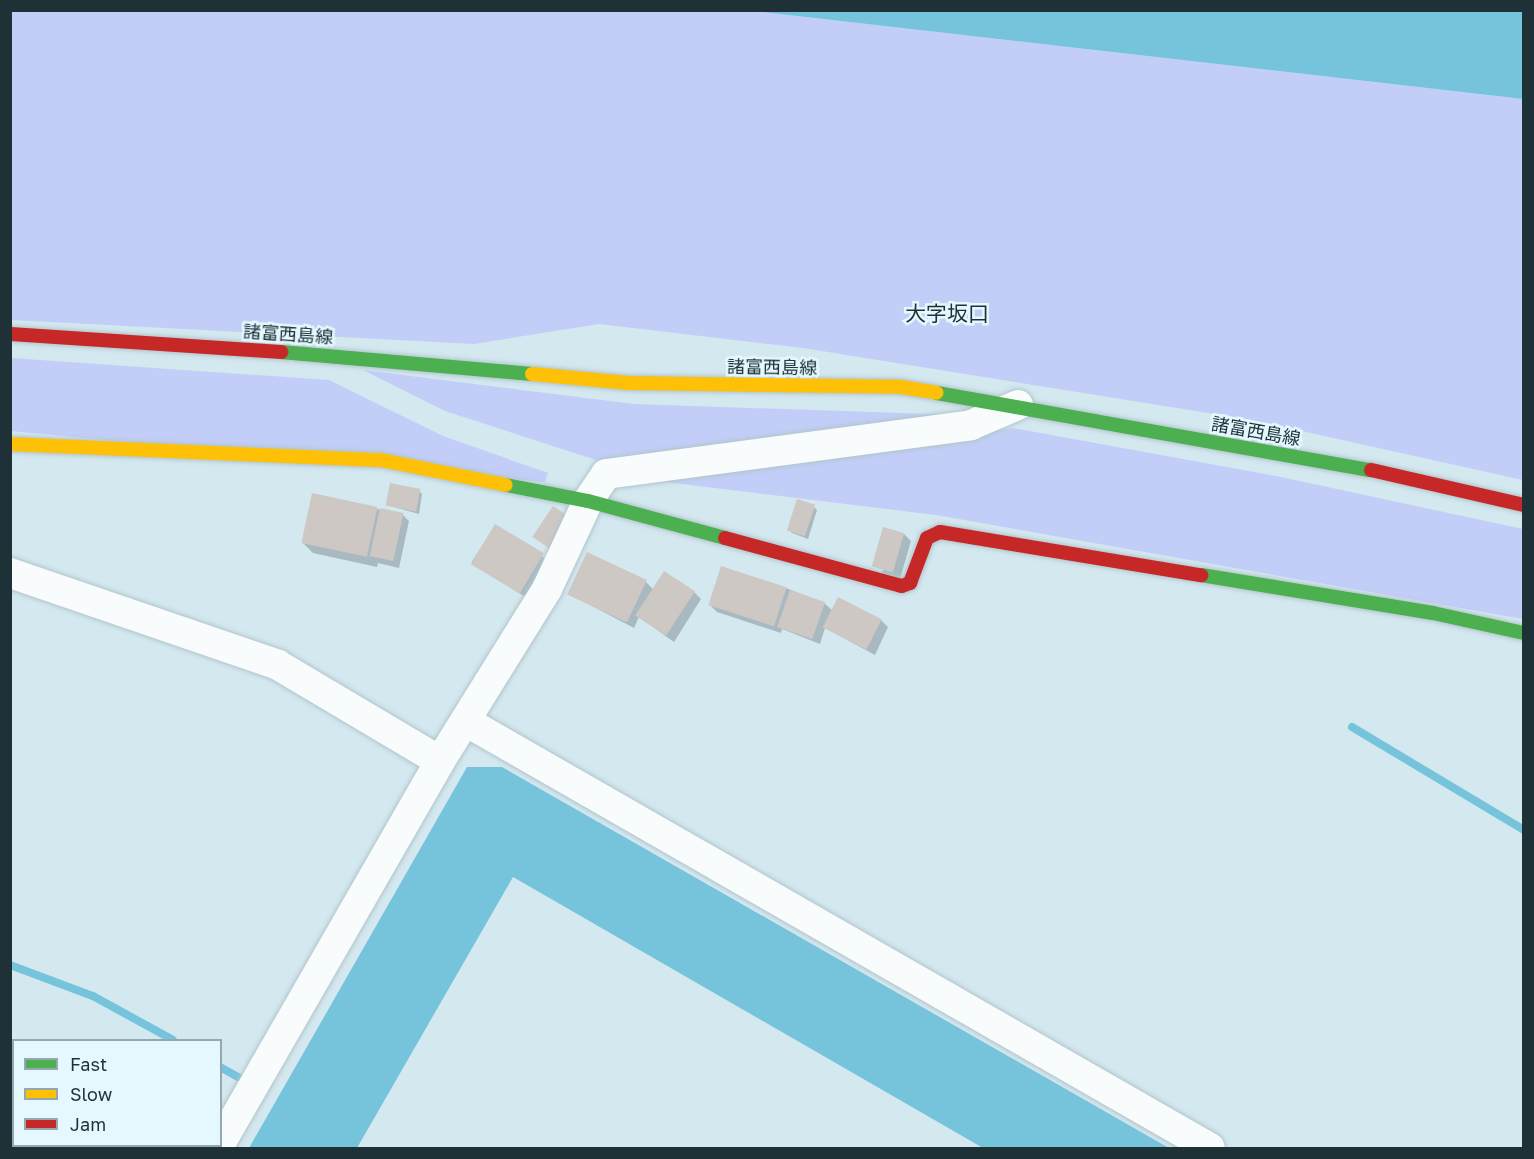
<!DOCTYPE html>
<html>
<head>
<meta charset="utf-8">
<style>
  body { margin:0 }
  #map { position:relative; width:1534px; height:1159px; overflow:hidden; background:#d4e8f0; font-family:"Golos Text","Noto Sans JP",sans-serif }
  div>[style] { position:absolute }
  .green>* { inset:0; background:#c2cef8 }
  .water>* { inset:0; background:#76c4dc }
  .shadow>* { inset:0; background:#0003; transform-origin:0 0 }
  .stream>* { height:8px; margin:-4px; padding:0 4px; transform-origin:4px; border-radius:4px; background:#76c4dc }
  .building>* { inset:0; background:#cec8c5; transform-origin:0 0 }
  .roads { filter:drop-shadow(0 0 2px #b2c5cb) drop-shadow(0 0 2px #b2c5cb) }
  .street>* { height:30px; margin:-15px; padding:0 15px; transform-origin:15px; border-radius:15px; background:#f9fcfd }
  .fast>* { height:14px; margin:-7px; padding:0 7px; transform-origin:7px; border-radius:7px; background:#4caf50 }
  .slow>* { height:14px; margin:-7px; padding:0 7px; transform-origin:7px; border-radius:7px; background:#ffc107 }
  .jam>* { height:14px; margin:-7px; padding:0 7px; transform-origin:7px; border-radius:7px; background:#c62828 }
  span { translate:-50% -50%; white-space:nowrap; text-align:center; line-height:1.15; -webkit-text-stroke:5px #e5f8ff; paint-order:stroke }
  .street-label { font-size:18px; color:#1e3137 }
  .quarter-label { font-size:21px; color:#1e3137 }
  .frame { position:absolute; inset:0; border:12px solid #1e3137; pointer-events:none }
  .legend { position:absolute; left:12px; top:1039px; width:210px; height:108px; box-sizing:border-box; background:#e5f8ff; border:2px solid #95a8af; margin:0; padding:8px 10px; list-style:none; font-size:18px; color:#1e3137 }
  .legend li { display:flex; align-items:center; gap:12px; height:30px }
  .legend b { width:30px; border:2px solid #95a8af }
</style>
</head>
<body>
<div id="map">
  <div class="green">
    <i style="clip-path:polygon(10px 11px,753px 11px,1523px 99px,1523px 480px,1252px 420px,803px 348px,599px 324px,474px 344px,11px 320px)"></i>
    <i style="clip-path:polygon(11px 358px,329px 380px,443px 436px,548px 473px,545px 482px,11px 431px)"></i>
    <i style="clip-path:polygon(363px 370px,634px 404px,959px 415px,602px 462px,445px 411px)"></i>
    <i style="clip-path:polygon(1013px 428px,1281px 477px,1523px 529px,1523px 619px,936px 515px,649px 480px)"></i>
  </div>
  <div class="water">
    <i style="clip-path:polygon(753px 11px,1523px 11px,1523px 99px)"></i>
    <i style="clip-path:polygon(467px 767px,502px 767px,1169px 1148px,983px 1148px,513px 877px,357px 1148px,249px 1148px)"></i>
  </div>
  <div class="shadow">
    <i style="clip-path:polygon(419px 491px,422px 494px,419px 514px,387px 505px)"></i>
    <i style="clip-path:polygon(814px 507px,817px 510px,808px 539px,792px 533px,789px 530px)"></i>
    <i style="clip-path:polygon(377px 509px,402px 514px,409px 521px,399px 568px,378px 563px,377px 567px,313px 553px,302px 542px)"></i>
    <i style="left:495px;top:526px;width:66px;height:43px;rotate:33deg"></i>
    <i style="clip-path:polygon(904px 534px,911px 541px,900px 579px,881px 574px)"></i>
    <i style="clip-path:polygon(646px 582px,654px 590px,694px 592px,701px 599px,674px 642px,639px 617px,634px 628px,569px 594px)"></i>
    <i style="clip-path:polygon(786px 588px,824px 603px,833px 611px,881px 620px,888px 627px,875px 655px,825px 628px,820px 644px,782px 629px,781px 633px,717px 612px,710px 605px)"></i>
  </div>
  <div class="stream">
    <i style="left:1352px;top:727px;width:200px;rotate:30.9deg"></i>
    <i style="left:10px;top:965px;width:89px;rotate:20.5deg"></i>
    <i style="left:93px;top:996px;width:91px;rotate:28.8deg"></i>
    <i style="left:220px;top:1067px;width:21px;rotate:29deg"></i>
  </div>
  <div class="building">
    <i style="left:390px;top:483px;width:31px;height:23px;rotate:11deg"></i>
    <i style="left:312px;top:493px;width:67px;height:51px;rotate:12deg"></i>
    <i style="left:797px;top:499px;width:19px;height:33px;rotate:18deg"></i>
    <i style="left:553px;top:506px;width:22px;height:37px;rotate:34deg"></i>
    <i style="left:380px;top:508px;width:24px;height:49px;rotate:12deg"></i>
    <i style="left:495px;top:524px;width:57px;height:47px;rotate:31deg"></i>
    <i style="left:883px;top:527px;width:22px;height:41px;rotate:16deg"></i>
    <i style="left:587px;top:552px;width:66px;height:47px;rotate:25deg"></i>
    <i style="left:721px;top:566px;width:69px;height:41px;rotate:18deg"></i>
    <i style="left:664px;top:571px;width:37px;height:53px;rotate:33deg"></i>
    <i style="left:790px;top:590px;width:37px;height:39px;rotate:19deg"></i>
    <i style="left:838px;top:597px;width:49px;height:34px;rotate:27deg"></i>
  </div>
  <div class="roads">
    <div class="street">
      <i style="left:10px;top:573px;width:283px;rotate:18.9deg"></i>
      <i style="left:278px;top:665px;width:188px;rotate:30.7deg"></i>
      <i style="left:467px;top:722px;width:856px;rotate:29.83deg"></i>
      <i style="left:220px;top:1144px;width:442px;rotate:-60.1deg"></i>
      <i style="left:440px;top:761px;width:203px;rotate:-58.1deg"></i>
      <i style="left:547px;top:589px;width:97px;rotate:-65deg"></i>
      <i style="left:588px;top:501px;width:32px;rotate:-56deg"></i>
      <i style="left:606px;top:474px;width:368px;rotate:-7.6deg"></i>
      <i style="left:971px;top:425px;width:51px;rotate:-23.1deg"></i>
    </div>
    <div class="fast">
      <i style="left:281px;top:352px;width:252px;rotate:5deg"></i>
      <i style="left:937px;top:393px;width:441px;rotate:10.1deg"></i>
      <i style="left:506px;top:485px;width:84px;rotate:11deg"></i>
      <i style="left:588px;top:501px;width:142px;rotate:15.1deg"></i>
      <i style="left:1201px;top:575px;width:235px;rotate:9.3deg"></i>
      <i style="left:1433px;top:613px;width:93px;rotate:12.4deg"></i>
    </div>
    <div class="slow">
      <i style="left:532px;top:374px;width:97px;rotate:5.3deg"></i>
      <i style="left:629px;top:383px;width:272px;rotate:0.8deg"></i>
      <i style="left:901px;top:387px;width:36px;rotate:9deg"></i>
      <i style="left:10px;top:444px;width:371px;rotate:2.5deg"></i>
      <i style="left:381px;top:460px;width:127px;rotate:11.3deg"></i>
    </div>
    <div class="jam">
      <i style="left:10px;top:334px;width:272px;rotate:3.8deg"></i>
      <i style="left:1371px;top:470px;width:157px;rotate:12.9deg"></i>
      <i style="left:725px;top:538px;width:183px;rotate:15.2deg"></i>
      <i style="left:902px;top:586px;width:9px;rotate:-21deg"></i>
      <i style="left:910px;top:583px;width:48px;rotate:-69.3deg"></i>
      <i style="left:927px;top:538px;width:14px;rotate:-25deg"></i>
      <i style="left:940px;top:532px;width:265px;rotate:9.4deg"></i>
    </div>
  </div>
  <div class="street-label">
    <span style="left:288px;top:334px;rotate:4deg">諸富西島線</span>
    <span style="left:772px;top:367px;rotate:1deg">諸富西島線</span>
    <span style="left:1256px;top:431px;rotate:10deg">諸富西島線</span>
  </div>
  <div class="quarter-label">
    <span style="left:947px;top:313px">大字坂口</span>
  </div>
  <div class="frame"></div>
  <ul class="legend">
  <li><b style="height:8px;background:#4caf50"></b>Fast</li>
  <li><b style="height:8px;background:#ffc107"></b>Slow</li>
  <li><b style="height:8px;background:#c62828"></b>Jam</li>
  </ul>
</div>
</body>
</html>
